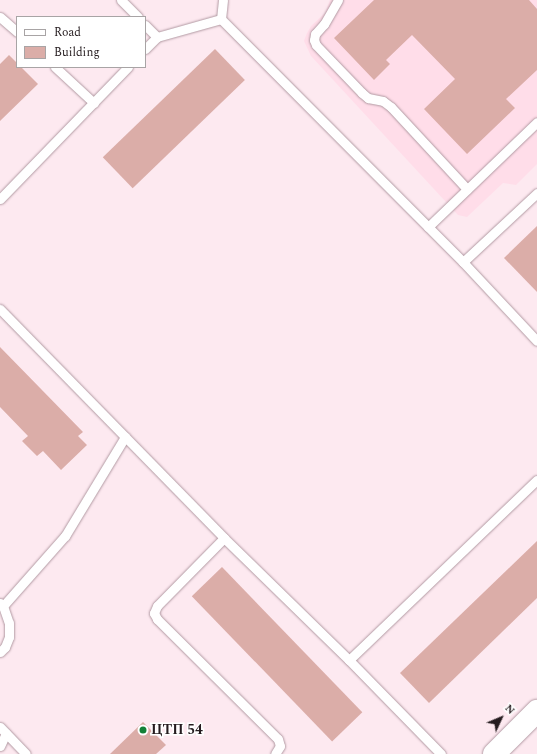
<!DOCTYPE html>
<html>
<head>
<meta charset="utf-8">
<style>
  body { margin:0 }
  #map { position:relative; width:537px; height:754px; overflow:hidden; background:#fde9f0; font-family:Spectral,serif }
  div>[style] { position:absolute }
  .built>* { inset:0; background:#ffdde9 }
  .building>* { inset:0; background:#dbada8; transform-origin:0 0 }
  .roads { filter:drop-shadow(0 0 1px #b29aa3) drop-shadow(0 0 1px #b29aa3) }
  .service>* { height:9px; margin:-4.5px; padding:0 4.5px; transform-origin:4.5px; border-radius:4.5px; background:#fff }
  .tertiary>* { height:22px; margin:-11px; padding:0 11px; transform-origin:11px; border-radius:11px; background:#fff }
  .dots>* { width:11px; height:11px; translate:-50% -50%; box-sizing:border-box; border:2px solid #fff; border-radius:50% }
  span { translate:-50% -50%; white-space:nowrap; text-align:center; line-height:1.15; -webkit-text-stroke:3px #fff; paint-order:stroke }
  .poi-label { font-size:14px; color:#251c1f; font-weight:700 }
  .left { translate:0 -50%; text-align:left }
  .legend { position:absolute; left:16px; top:16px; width:130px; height:52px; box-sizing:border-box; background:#fff; border:1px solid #a8a4a5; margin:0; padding:5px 7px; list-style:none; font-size:12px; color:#251c1f }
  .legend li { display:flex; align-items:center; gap:8px; height:20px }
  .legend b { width:20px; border:1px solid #a8a4a5 }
  .north { position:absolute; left:481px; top:698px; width:40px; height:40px; -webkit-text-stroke:3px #fff; paint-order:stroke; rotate:46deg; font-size:11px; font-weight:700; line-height:16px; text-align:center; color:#251c1f }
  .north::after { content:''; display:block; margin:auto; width:14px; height:18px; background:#251c1f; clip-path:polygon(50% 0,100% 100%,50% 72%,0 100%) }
</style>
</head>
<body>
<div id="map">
  <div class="built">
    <i style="clip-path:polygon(330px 0,537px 0,537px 164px,516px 185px,503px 183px,467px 217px,458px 215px,311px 56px,304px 41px,307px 33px,311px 26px,325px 13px)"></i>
  </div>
  <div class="building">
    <i style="clip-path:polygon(374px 0,529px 0,537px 9px,537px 70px,506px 99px,515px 108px,467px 154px,424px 109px,455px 79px,412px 35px,386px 60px,390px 64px,374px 80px,334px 38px)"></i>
    <i style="left:215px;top:49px;width:43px;height:156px;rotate:46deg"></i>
    <i style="clip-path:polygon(9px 55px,17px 63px,17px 67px,21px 67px,38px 84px,0 121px,0 64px)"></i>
    <i style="clip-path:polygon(537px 226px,537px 292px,504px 258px)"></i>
    <i style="clip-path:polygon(0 347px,83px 432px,78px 436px,87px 445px,61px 470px,43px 451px,37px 456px,22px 441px,28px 436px,0 407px)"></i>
    <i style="clip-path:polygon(537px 541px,537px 598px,429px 703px,400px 673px)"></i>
    <i style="left:222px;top:567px;width:202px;height:42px;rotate:46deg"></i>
    <i style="clip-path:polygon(143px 722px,166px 745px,156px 754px,110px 754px)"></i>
  </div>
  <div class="roads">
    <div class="service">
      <i style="left:121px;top:0;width:24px;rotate:45deg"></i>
      <i style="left:338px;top:0;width:28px;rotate:120deg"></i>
      <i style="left:324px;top:24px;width:13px;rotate:132deg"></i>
      <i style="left:315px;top:34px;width:6px;rotate:99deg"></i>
      <i style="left:314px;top:40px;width:5px;rotate:68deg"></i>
      <i style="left:316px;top:45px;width:66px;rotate:46.2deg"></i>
      <i style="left:362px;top:93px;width:8px;rotate:40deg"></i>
      <i style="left:368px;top:98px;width:15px;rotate:11deg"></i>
      <i style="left:383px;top:101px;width:10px;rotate:37deg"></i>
      <i style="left:391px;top:107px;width:112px;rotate:47.2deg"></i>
      <i style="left:0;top:17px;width:23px;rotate:41deg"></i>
      <i style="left:221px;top:19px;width:19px;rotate:-84deg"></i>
      <i style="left:145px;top:25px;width:17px;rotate:45deg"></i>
      <i style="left:157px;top:37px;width:66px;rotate:-15.7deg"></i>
      <i style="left:221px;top:19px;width:343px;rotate:45.1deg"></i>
      <i style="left:145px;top:49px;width:17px;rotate:-45deg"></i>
      <i style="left:55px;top:67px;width:53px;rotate:42.7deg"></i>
      <i style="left:537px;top:193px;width:101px;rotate:137deg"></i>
      <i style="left:463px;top:262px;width:108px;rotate:46.9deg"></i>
      <i style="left:0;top:199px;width:184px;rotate:-45.9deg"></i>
      <i style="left:428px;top:227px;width:151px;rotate:-43.9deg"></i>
      <i style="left:0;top:309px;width:320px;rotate:45.6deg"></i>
      <i style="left:224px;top:538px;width:175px;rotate:44.3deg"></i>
      <i style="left:224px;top:538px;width:95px;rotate:134.6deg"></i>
      <i style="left:157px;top:606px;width:8px;rotate:113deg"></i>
      <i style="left:154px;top:613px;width:7px;rotate:63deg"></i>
      <i style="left:157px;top:619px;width:170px;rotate:44.8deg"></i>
      <i style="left:278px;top:739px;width:7px;rotate:74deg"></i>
      <i style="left:280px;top:746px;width:9px;rotate:122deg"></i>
      <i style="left:0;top:603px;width:4px;rotate:45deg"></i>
      <i style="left:3px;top:606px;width:18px;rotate:71deg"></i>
      <i style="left:9px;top:623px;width:14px;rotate:90deg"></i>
      <i style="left:9px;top:637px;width:11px;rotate:112deg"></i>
      <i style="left:5px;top:647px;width:7px;rotate:135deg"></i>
      <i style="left:3px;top:606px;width:94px;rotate:-48.5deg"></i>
      <i style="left:65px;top:536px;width:116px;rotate:-58.8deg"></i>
      <i style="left:0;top:727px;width:37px;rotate:46deg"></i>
      <i style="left:0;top:746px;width:14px;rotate:-65deg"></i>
      <i style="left:441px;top:754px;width:132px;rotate:-134.4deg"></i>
      <i style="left:349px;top:660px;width:260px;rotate:-43.8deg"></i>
    </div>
    <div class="tertiary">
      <i style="left:494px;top:754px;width:61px;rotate:-45deg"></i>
    </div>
  </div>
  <div class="dots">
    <i style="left:143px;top:730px;background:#138037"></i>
  </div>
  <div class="poi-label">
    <span class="left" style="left:151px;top:730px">ЦТП 54</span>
  </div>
  <ul class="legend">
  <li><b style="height:5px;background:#fff"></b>Road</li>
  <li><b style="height:11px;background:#dbada8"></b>Building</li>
  </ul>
  <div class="north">N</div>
</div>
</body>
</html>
